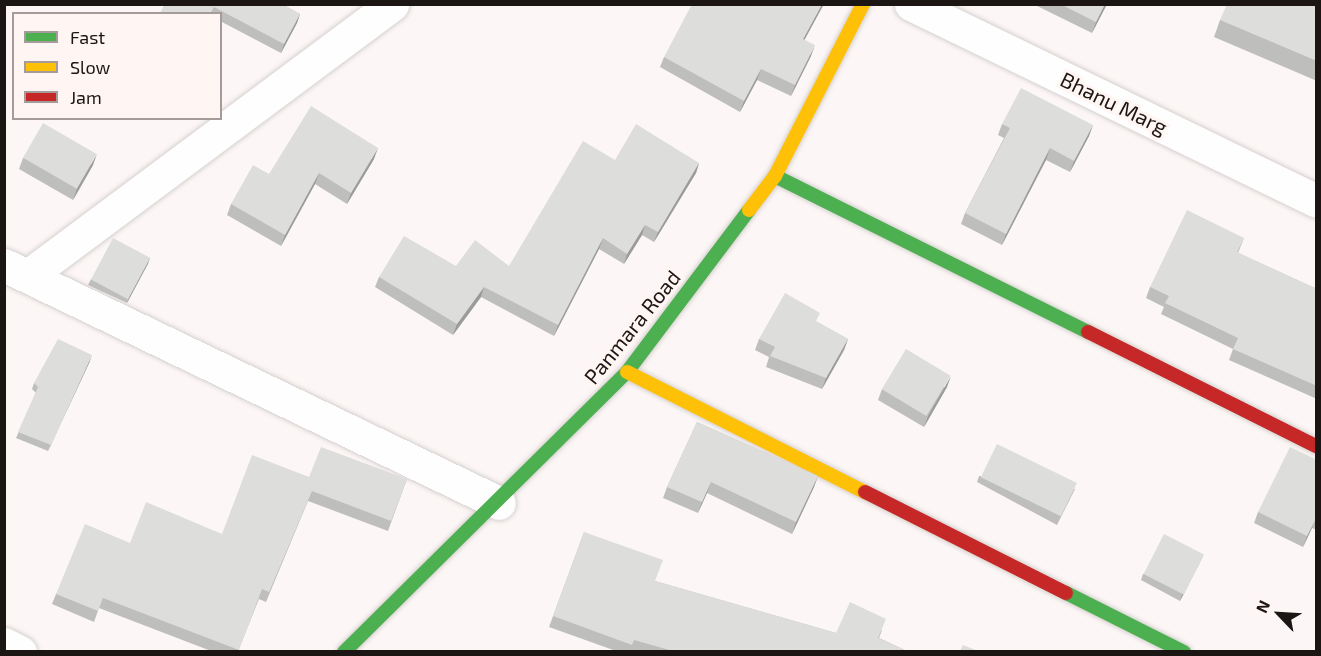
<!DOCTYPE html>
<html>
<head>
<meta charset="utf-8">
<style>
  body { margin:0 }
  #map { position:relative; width:1321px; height:656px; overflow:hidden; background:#fcf7f6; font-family:"Exo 2",sans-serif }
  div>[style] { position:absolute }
  .roads { filter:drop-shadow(0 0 2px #d6d0cf) drop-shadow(0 0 2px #d6d0cf) }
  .street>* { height:33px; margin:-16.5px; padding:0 16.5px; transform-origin:16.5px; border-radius:16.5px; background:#fffefe }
  .fast>* { height:14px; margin:-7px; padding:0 7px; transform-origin:7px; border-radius:7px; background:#4caf50 }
  .slow>* { height:14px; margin:-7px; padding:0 7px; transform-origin:7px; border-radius:7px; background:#ffc107 }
  .jam>* { height:14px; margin:-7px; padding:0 7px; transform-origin:7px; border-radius:7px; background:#c62828 }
  .wall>* { inset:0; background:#bebebc }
  .shaded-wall>* { inset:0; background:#9b9b99 }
  .building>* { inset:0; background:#dddddb; transform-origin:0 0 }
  span { translate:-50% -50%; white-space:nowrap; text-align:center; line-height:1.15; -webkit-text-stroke:6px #fff5f3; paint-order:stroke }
  .street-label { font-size:21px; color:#1b1514 }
  .frame { position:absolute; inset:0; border:6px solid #1b1514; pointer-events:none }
  .legend { position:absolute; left:12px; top:12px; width:210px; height:108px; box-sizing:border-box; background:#fff5f3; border:2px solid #a49b9a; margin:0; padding:8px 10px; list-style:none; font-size:18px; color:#1b1514 }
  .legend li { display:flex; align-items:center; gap:12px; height:30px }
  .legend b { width:30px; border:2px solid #a49b9a }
  .north { position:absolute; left:1249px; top:584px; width:60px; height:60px; -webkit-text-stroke:4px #fff5f3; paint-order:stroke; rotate:295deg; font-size:16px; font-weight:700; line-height:24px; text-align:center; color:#1b1514 }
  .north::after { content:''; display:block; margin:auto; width:21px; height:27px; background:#1b1514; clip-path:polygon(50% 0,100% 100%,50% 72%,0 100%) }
</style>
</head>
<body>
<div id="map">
  <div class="roads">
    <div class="street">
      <i style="left:911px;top:4px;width:450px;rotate:25.9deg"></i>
      <i style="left:4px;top:265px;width:549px;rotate:25.68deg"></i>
      <i style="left:29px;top:275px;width:453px;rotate:-36.7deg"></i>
      <i style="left:4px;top:644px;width:18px;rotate:27deg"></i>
    </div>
    <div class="fast">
      <i style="left:775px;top:176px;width:350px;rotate:26.5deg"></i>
      <i style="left:1066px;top:593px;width:132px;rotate:26.6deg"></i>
      <i style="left:344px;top:652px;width:398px;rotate:-44.7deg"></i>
      <i style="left:627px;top:372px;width:203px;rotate:-53deg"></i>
    </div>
    <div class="slow">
      <i style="left:749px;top:210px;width:43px;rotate:-52.6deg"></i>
      <i style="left:775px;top:176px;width:193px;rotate:-62.9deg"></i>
      <i style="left:627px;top:372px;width:267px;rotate:26.8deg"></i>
    </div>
    <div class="jam">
      <i style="left:1088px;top:332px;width:255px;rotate:26.6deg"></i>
      <i style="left:865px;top:492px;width:225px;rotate:26.7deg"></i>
    </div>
  </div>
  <div class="wall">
    <i style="clip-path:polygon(165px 4px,282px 4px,300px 14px,297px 23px,281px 53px,220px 21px,220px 14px,160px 14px)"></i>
    <i style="clip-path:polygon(1033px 4px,1107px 4px,1092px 33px)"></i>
    <i style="clip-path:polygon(1317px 4px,1317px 81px,1214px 37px,1220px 20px)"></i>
    <i style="clip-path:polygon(805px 40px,811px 56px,791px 96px,757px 80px,740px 112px,660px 67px,664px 57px)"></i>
    <i style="clip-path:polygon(1002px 124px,1093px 125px,1089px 136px,1070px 172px,1046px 160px,1002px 245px,961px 224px,965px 213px,1004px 138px,998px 135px)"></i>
    <i style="clip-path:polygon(23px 158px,93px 165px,73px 200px,19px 169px)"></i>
    <i style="clip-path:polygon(374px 159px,347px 204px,315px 184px,281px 246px,227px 215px,231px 204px,269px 174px)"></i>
    <i style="clip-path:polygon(615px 160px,699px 163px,696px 173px,654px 242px,642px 235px,624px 264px,599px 249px,554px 336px,481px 297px,453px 335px,375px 287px,379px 277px,456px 266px,509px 266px)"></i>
    <i style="clip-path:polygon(1244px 238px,1238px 253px,1317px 289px,1317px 399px,1229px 360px,1233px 349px,1161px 314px,1164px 307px,1146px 298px,1150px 287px)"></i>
    <i style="clip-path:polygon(150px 258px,127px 303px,88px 285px,91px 279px)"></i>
    <i style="clip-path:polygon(817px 322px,848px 339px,844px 350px,822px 389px,766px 367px,769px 357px,755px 350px,759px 339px)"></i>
    <i style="clip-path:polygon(90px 361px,48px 451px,16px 438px,36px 393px,32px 389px,34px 383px)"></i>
    <i style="clip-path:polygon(947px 387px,924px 427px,878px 400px,882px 389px)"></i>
    <i style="clip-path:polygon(697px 422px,818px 476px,814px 487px,792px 534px,707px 493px,698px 513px,663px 498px,667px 487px)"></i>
    <i style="clip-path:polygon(1317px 460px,1317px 530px,1312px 528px,1303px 547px,1254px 523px,1258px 512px)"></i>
    <i style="clip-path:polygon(979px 476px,1075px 489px,1057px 525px,977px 482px)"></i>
    <i style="clip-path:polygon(309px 477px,407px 479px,388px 531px,308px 501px,266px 602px,259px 599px,238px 651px,211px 651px,99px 608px,94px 622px,52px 604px,56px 594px,130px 543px,222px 534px)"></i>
    <i style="clip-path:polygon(584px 532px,655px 581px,836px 633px,882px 630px,879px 638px,907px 651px,616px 651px,549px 627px)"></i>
    <i style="clip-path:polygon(1201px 560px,1180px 601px,1141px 580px,1143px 574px)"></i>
  </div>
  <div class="shaded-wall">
    <i style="clip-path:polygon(822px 4px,824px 4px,799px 50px,803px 39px)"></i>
    <i style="clip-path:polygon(1105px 4px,1107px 4px,1092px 33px,1096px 22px)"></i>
    <i style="clip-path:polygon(300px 14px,297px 23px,281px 53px,284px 44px)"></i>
    <i style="clip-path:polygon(815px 45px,811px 56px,791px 96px,795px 85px)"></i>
    <i style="clip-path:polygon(761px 69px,757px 80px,740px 112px,744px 101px)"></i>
    <i style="clip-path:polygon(1093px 125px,1089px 136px,1070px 172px,1074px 161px)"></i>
    <i style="clip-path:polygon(378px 148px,374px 159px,347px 204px,351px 193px)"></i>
    <i style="clip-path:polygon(1050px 148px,1046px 160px,1002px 245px,1006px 234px)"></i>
    <i style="clip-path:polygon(97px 154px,93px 165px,73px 200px,77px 189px)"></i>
    <i style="clip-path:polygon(699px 163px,696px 173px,654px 242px,658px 232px)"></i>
    <i style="clip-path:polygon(319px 173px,315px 184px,281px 246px,285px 235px)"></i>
    <i style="clip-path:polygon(645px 225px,642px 235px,624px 264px,627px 254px)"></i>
    <i style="clip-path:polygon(603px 238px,599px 249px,554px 336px,558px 325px)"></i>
    <i style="clip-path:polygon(150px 258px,148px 264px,127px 303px,129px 297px)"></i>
    <i style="clip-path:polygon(484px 287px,481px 297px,453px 335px,457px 324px)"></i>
    <i style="clip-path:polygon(848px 339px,844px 350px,822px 389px,826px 378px)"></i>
    <i style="clip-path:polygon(92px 355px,90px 361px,48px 451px,51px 445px)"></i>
    <i style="clip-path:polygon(951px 376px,947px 387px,924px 427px,928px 416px)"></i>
    <i style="clip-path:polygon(818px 476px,814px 487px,792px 534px,796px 522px)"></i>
    <i style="clip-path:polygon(711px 482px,707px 493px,698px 513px,702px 502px)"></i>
    <i style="clip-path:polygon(1316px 517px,1312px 528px,1303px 547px,1307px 536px)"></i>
    <i style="clip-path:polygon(1204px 554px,1201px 560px,1180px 601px,1182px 595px)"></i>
  </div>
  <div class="building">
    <i style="clip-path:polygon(165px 4px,282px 4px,300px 14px,284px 44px,214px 7px,210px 14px,160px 14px)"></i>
    <i style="clip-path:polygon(692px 4px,822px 4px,803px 39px,815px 45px,795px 85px,761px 69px,744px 101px,664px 57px)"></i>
    <i style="clip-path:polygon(1060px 4px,1105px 4px,1096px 22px)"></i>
    <i style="clip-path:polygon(1227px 4px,1317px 4px,1317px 61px,1220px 20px)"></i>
    <i style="clip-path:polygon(1021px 88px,1093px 125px,1074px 161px,1050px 148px,1006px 234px,965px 213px,1010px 128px,1002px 124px)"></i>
    <i style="clip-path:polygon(311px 106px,378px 148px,351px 193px,319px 173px,285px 235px,231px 204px,253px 165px,269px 174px)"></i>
    <i style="left:43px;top:123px;width:62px;height:40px;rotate:30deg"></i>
    <i style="clip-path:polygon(636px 124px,699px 163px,658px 232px,645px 225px,627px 254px,603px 238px,558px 325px,484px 287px,457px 324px,379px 277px,404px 236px,456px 266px,475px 240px,509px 266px,583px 141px,615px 160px)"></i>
    <i style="clip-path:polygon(1187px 210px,1244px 238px,1237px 252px,1317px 289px,1317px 386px,1233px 349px,1238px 338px,1165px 303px,1169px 296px,1150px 287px)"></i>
    <i style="left:113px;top:238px;width:42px;height:47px;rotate:28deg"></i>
    <i style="clip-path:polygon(785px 293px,820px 313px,816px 321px,848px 339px,826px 378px,770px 356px,775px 347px,759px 339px)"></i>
    <i style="clip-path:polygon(58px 339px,92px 355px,51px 445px,18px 432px,38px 387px,34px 383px)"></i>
    <i style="left:906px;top:349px;width:52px;height:47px;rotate:31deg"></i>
    <i style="clip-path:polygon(697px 422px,818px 476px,796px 522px,711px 482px,702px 502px,667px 487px)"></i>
    <i style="left:997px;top:444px;width:89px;height:37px;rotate:26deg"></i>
    <i style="clip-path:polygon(321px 447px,407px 479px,391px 521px,312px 491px,269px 592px,262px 589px,239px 650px,103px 598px,98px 611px,56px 594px,85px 524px,130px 543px,146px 502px,222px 534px,252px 455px,309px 477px)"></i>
    <i style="clip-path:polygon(1290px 447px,1317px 460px,1317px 517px,1307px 536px,1258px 512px)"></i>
    <i style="clip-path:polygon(584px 532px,663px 560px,655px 581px,836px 633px,850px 602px,886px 619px,878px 638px,907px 651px,673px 651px,634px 640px,632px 645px,553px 616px)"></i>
    <i style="left:1164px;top:534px;width:45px;height:45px;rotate:27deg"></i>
    <i style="clip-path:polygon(963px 645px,978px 651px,960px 651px)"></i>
  </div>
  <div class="street-label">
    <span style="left:1114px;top:103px;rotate:26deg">Bhanu Marg</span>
    <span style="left:632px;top:327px;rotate:-51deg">Panmara Road</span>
  </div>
  <div class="frame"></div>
  <ul class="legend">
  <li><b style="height:8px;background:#4caf50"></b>Fast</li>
  <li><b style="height:8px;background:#ffc107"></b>Slow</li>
  <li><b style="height:8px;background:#c62828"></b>Jam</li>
  </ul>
  <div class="north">N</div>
</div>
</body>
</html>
